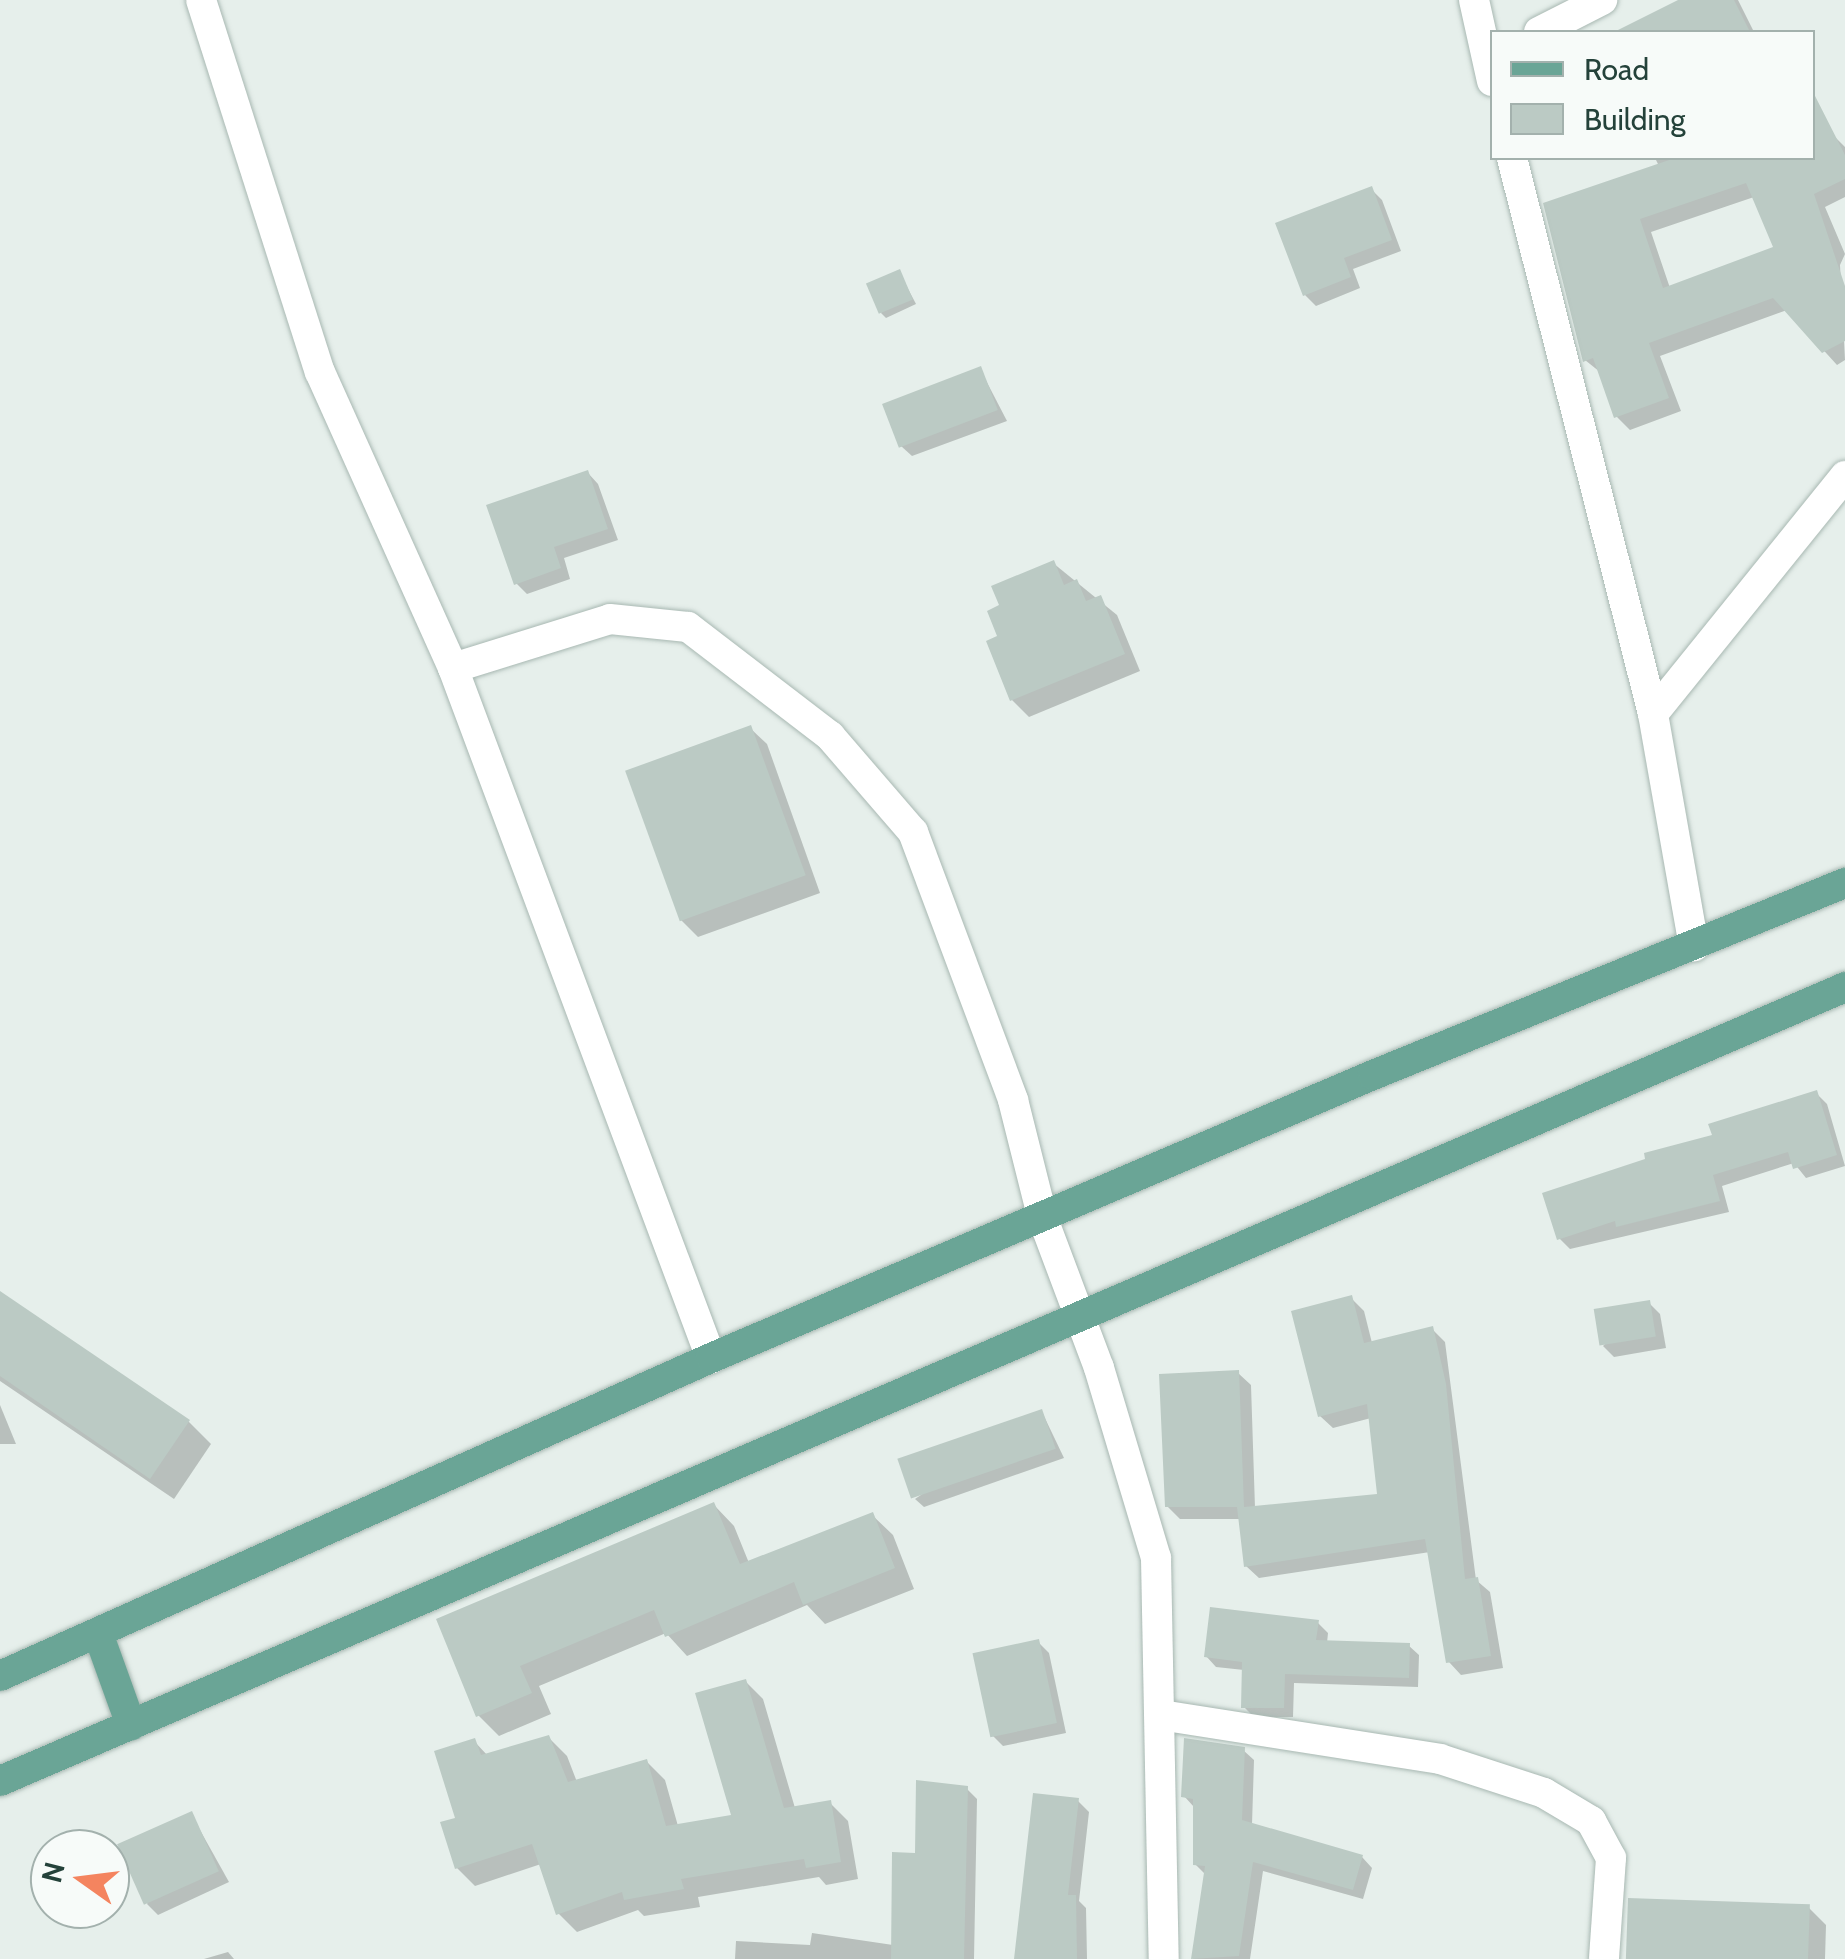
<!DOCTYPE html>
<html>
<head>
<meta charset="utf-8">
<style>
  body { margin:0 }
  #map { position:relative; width:1845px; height:1959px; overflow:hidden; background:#e6efeb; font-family:Cabin,sans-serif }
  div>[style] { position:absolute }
  .shadow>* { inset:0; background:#0003 }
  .building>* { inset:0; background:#bbcac4; transform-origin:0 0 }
  .roads { filter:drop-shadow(0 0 2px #a8b8b2) drop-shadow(0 0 2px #a8b8b2) }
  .street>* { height:30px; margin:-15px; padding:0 15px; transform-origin:15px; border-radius:15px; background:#fff }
  .primary>* { height:30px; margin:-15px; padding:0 15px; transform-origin:15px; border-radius:15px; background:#6aa596 }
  span { translate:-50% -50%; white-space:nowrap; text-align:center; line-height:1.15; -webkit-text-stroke:8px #f7fbf9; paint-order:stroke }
  .legend { position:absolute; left:1490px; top:30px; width:325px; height:130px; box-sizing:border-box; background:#f7fbf9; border:2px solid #a3b1ad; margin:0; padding:12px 18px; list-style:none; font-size:30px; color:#24423a }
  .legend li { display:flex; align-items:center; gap:20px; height:50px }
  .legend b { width:50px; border:2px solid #a3b1ad }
  .north { position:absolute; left:30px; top:1829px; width:100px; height:100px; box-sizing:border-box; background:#f7fbf9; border:2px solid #a3b1ad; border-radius:50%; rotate:284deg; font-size:28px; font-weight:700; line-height:40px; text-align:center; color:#24423a }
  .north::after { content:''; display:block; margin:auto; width:35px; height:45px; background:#f4845f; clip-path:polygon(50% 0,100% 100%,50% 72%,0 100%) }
</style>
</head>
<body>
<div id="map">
  <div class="shadow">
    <i style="clip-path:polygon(1683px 0,1738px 0,1754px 32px,1659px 32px,1651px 16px)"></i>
    <i style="clip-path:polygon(evenodd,1833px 135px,1845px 147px,1845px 197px,1825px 207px,1845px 254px,1840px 265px,1845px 360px,1837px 365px,1787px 310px,1660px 356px,1681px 411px,1630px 430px,1617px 417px,1600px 372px,1585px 360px,1659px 166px,1655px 158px,1812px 158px,1833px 135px,1754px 197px,1776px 248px,1670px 288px,1651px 232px,1754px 197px)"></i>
    <i style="clip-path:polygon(1371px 189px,1382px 200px,1401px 251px,1353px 269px,1360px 288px,1316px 306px,1305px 295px)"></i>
    <i style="clip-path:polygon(899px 272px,916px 304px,886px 318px,881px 313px)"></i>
    <i style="clip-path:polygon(980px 369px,1007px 421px,912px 456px,901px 446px)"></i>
    <i style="clip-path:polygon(588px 473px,598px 484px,618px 540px,564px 558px,570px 579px,527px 594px,516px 583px)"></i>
    <i style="clip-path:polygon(1053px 563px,1117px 615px,1140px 671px,1029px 717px,1012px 700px,1001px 638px)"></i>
    <i style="clip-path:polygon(750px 728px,767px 744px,820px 893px,698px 937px,681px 920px)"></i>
    <i style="clip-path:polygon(1816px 1093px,1827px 1104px,1845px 1166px,1806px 1178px,1794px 1163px,1722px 1186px,1729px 1212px,1570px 1249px,1559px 1238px,1715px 1137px)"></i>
    <i style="clip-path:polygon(0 1294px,189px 1422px,211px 1444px,174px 1499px,0 1381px)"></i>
    <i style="clip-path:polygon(1351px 1298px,1364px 1311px,1372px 1343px,1432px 1329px,1445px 1342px,1476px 1580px,1490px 1592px,1503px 1668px,1461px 1675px,1449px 1662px,1430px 1552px,1259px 1578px,1246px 1566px,1241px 1519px,1180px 1519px,1167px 1506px,1238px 1373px,1251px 1385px,1255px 1508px,1380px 1496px,1371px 1418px,1333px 1428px,1320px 1416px)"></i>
    <i style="clip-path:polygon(1649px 1303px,1660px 1314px,1666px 1348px,1614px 1357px,1603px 1346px)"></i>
    <i style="clip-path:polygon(0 1405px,16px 1444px,0 1444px)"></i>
    <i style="clip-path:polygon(1042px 1412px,1064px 1458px,924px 1507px,915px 1499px)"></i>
    <i style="clip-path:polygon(714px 1505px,734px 1526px,749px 1563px,872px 1515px,893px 1535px,914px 1589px,825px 1624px,807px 1605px,687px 1656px,666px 1633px,539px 1686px,551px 1714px,499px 1736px,478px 1715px,439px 1621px)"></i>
    <i style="clip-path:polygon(1318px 1623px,1328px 1633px,1327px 1643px,1408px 1645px,1419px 1655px,1418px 1687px,1294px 1683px,1293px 1717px,1254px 1717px,1244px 1707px,1244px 1670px,1216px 1667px,1206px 1656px)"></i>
    <i style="clip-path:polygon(1038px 1642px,1049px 1653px,1066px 1733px,1003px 1746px,992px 1735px)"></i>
    <i style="clip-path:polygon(745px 1681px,763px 1699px,795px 1808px,830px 1803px,848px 1821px,858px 1879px,826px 1885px,819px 1877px,698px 1897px,700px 1907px,644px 1916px,638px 1910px,577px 1932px,559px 1914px,541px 1864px,475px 1886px,457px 1868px,458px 1819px,474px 1741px,488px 1756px,549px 1738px,567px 1756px,577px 1782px,647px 1762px,665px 1780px,678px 1826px,734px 1817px)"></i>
    <i style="clip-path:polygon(1243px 1750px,1254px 1760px,1252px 1825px,1362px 1857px,1372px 1868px,1363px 1899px,1263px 1871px,1250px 1959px,1193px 1959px,1206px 1875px,1195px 1864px,1194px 1807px,1184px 1796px)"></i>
    <i style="clip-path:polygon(966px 1788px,977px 1799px,974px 1959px,735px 1959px,736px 1941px,810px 1945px,812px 1933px,893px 1945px)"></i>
    <i style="clip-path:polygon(1078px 1801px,1089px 1812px,1079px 1901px,1086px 1908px,1087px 1959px,1016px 1959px)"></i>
    <i style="clip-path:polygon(191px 1814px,229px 1882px,158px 1915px,147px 1904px)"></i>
    <i style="clip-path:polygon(1809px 1908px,1826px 1925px,1825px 1959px,1628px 1959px)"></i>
    <i style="clip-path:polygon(228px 1952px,234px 1959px,204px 1959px)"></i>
  </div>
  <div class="building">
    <i style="clip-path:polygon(1678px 0,1734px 0,1750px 32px,1614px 32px)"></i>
    <i style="clip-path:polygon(evenodd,1812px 90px,1845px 155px,1845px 179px,1814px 194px,1845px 286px,1845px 341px,1822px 353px,1773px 298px,1649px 343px,1669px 398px,1614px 418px,1593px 358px,1583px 362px,1543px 203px,1675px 158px,1812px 158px,1812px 90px,1746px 183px,1773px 247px,1663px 288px,1640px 219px,1746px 183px)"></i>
    <i style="clip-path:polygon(1372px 186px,1392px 240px,1344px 258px,1351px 277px,1303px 296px,1275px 223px)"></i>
    <i style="left:900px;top:269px;width:33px;height:37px;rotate:67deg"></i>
    <i style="left:981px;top:366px;width:47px;height:106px;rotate:69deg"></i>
    <i style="clip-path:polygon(588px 470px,608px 529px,554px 547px,561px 568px,514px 585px,486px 505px)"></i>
    <i style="clip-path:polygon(1054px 560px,1064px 585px,1077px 579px,1086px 601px,1101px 595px,1125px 654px,1010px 701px,986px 641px,997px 636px,987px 611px,999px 605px,991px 586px)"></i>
    <i style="left:751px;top:725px;width:160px;height:134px;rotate:70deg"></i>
    <i style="clip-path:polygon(1817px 1090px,1837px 1155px,1793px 1169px,1788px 1152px,1713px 1175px,1720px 1201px,1616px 1227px,1615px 1221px,1557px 1240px,1542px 1193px,1645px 1159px,1644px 1153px,1712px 1135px,1708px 1124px)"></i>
    <i style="clip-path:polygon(0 1291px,190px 1420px,150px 1479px,0 1376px)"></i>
    <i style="clip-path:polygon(1352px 1295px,1364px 1343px,1433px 1326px,1446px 1384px,1465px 1579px,1478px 1577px,1491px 1656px,1446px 1663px,1425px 1539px,1244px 1567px,1237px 1507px,1165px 1507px,1159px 1374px,1239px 1370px,1244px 1507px,1377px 1494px,1367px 1404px,1318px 1417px,1291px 1311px)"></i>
    <i style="left:1650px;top:1300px;width:37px;height:57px;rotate:81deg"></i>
    <i style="left:1042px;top:1409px;width:42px;height:153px;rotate:71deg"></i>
    <i style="clip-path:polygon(714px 1502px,740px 1564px,873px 1512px,895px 1568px,803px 1605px,794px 1582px,665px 1637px,654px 1610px,520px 1666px,532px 1693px,476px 1717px,436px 1619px)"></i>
    <i style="clip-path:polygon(1210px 1607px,1319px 1620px,1316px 1640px,1410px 1643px,1409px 1678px,1285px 1674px,1284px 1708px,1241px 1708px,1242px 1662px,1204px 1657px)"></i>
    <i style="left:1039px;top:1639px;width:86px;height:68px;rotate:78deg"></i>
    <i style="clip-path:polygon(746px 1679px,784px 1808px,831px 1800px,841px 1862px,806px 1868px,804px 1859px,681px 1879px,684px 1889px,624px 1900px,622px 1892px,556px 1915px,532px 1844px,455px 1869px,440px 1822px,455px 1818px,434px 1751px,475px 1738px,481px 1755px,549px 1735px,568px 1782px,647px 1759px,666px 1826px,731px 1815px,695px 1693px)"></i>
    <i style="clip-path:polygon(1184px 1738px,1245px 1747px,1242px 1820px,1363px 1855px,1353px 1890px,1253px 1862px,1239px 1956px,1191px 1959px,1205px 1866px,1193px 1865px,1193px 1799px,1181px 1797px)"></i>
    <i style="clip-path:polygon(916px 1780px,968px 1786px,964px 1959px,891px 1959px,892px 1852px,915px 1853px)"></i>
    <i style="clip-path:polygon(1033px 1793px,1079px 1798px,1068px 1895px,1076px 1895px,1077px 1959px,1014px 1959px)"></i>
    <i style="left:192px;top:1811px;width:66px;height:82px;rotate:66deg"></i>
    <i style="left:1628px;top:1898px;width:182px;height:61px;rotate:2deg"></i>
  </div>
  <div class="roads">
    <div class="street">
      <i style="left:201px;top:0;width:391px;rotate:72.3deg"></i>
      <i style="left:320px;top:372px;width:325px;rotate:65.8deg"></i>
      <i style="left:453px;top:668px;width:737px;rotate:69.5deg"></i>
      <i style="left:1474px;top:0;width:83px;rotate:77.5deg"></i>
      <i style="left:1539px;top:32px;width:71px;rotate:-26.9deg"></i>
      <i style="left:1512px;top:158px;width:574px;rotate:75.77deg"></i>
      <i style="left:1653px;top:714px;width:236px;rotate:80deg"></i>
      <i style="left:453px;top:668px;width:164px;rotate:-17.3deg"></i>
      <i style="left:610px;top:619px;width:78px;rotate:5.9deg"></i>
      <i style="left:688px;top:627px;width:179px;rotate:37.5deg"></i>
      <i style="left:830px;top:736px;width:127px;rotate:49.2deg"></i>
      <i style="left:913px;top:832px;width:286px;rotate:69.5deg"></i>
      <i style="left:1013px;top:1100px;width:123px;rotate:75.9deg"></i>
      <i style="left:1043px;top:1219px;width:159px;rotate:69.4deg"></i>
      <i style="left:1099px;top:1368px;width:198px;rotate:73.3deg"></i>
      <i style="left:1156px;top:1558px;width:401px;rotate:88.9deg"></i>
      <i style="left:1653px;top:714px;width:306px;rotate:-51.1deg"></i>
      <i style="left:1160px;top:1715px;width:283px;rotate:8.9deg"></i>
      <i style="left:1440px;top:1759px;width:109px;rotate:18.1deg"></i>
      <i style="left:1544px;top:1793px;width:55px;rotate:30.8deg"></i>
      <i style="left:1591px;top:1821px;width:42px;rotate:61.6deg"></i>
      <i style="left:1611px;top:1858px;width:101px;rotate:94deg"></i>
    </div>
    <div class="primary">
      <i style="left:99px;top:1636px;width:95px;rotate:70.2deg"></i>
      <i style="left:0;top:1676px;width:779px;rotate:-24.1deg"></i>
      <i style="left:711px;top:1358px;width:720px;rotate:-23.15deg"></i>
      <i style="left:1373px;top:1075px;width:510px;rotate:-22.14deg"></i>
      <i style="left:0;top:1781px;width:2009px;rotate:-23.28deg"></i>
    </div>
  </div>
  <ul class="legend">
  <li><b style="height:12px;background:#6aa596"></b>Road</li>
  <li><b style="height:28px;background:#bbcac4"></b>Building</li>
  </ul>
  <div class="north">N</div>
</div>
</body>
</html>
